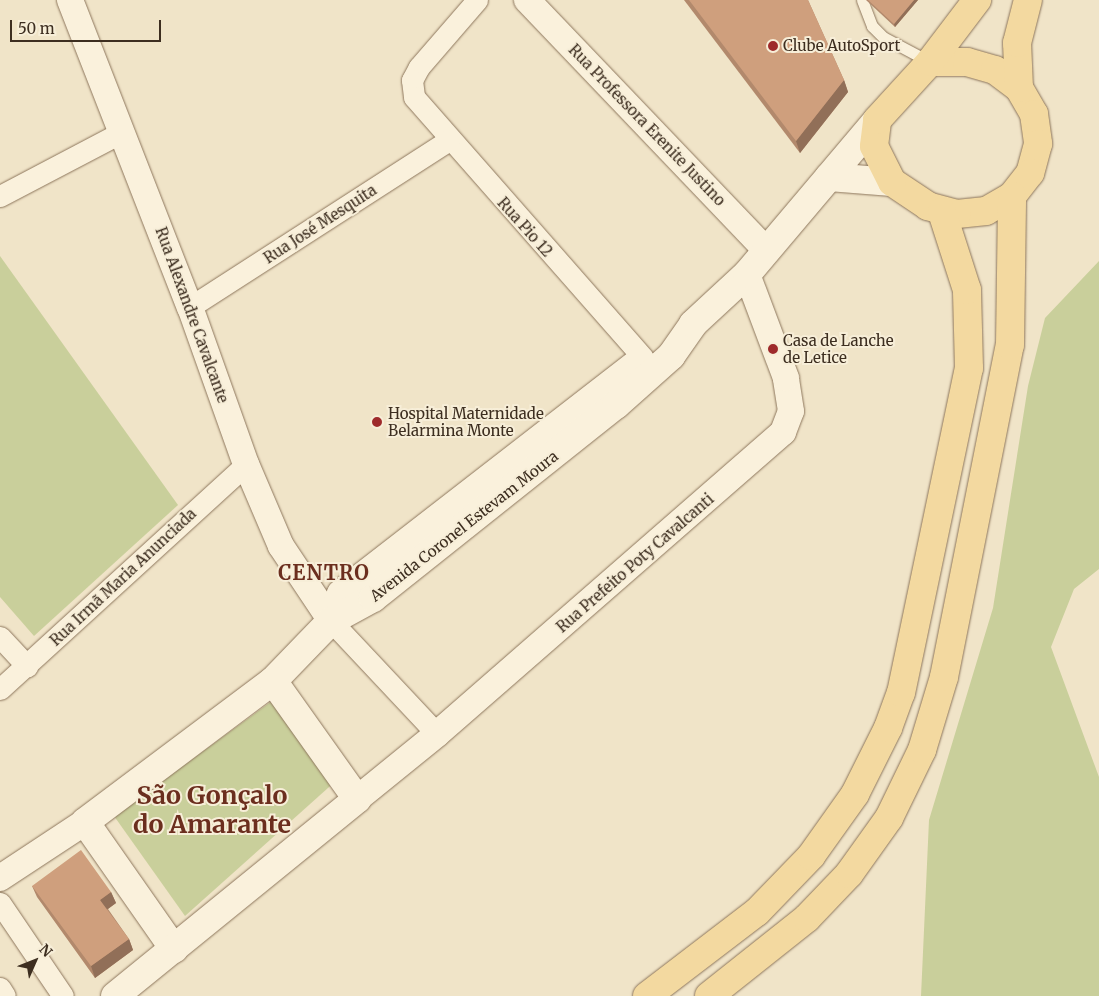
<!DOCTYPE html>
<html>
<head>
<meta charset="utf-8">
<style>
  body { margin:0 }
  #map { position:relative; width:1099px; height:996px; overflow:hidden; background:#f0e4c8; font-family:Merriweather,serif }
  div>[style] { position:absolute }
  .green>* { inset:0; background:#c9cf9b }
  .roads { filter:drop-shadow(0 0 1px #8d765c) drop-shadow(0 0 1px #8d765c) }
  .service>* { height:11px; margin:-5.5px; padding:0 5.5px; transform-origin:5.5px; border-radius:5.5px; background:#faf1dc }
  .minor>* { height:21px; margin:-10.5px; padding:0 10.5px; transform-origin:10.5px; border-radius:10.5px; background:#faf1dc }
  .tertiary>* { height:26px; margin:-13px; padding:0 13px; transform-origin:13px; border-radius:13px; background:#faf1dc }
  .secondary>* { height:28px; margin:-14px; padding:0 14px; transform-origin:14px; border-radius:14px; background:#faf1dc }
  .primary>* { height:28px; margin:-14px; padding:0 14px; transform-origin:14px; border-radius:14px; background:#f3d9a0 }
  .wall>* { inset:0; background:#b2896c }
  .shaded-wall>* { inset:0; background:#916f58 }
  .building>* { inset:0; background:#cf9f7d }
  .dots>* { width:14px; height:14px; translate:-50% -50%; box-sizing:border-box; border:2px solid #f7eed8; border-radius:50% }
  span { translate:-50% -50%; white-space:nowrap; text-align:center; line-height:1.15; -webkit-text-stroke:4px #f7eed8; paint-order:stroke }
  .poi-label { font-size:15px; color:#3d2e20 }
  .left { translate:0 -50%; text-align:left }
  .street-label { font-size:15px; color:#3d2e20 }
  .district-label { font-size:20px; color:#6b2e1e; font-weight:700; letter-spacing:1px }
  .town-label { font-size:25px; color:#6b2e1e; font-weight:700 }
  .north { position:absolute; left:10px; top:936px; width:50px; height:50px; -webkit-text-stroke:4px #f7eed8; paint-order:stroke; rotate:46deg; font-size:14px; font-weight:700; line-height:20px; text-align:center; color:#3d2e20 }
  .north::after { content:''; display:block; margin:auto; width:18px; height:22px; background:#3d2e20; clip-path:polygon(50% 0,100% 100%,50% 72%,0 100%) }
  .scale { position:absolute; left:10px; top:20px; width:151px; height:22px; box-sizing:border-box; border:2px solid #3d2e20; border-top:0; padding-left:6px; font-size:15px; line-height:18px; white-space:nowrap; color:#3d2e20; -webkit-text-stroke:4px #f7eed8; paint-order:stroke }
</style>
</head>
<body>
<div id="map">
  <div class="green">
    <i style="clip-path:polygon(0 256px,178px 505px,34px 636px,0 597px)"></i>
    <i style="clip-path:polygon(1099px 261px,1099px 569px,1074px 589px,1051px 647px,1099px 777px,1099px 996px,921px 996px,929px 820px,993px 608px,1028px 386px,1045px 318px)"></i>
    <i style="clip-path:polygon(272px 701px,338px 779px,185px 916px,114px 816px)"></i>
  </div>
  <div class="roads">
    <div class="service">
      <i style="left:862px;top:0;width:28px;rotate:69deg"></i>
      <i style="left:872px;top:26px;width:16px;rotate:45deg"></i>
      <i style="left:883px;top:37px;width:53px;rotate:28deg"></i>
    </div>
    <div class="minor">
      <i style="left:477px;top:0;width:89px;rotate:130.9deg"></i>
      <i style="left:419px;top:67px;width:15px;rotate:118deg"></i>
      <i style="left:412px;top:80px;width:17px;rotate:83deg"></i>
      <i style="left:414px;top:97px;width:347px;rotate:48.7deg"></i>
      <i style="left:0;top:196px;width:138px;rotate:-27.7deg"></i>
      <i style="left:190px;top:307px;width:308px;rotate:-32.8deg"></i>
      <i style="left:331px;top:621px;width:155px;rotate:46.8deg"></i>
      <i style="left:0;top:637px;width:40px;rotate:47deg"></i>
      <i style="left:0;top:689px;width:333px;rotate:-42.4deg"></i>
      <i style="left:0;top:903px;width:112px;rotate:55.9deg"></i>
      <i style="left:0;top:988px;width:9px;rotate:58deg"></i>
    </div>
    <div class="tertiary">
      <i style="left:70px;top:0;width:330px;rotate:68.7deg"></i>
      <i style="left:190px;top:307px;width:167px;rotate:70.4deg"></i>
      <i style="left:246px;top:464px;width:89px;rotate:66.9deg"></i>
      <i style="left:281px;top:546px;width:90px;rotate:56.3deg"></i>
      <i style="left:527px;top:0;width:347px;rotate:46.3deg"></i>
      <i style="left:357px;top:799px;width:103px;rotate:-39.1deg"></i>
      <i style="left:437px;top:734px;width:459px;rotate:-41.1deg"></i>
      <i style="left:783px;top:432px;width:22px;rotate:-69deg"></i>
      <i style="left:791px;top:411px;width:33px;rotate:-99deg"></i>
      <i style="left:786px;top:378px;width:111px;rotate:-110.6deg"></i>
      <i style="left:0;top:878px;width:102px;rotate:-33.4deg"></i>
    </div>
    <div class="secondary">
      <i style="left:829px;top:177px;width:63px;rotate:4.5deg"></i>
      <i style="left:331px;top:621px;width:29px;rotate:-70deg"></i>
      <i style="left:341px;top:594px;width:17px;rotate:-40deg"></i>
      <i style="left:354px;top:583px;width:361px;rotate:-37.8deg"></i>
      <i style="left:174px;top:949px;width:155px;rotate:-125deg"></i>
      <i style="left:85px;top:822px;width:235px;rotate:-36.9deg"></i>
      <i style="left:273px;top:681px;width:83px;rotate:-46deg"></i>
      <i style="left:331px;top:621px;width:48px;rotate:-28.7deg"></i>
      <i style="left:373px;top:598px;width:310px;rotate:-38.5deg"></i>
      <i style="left:616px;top:405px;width:74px;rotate:-41.7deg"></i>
      <i style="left:671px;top:356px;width:39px;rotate:-55deg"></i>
      <i style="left:693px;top:324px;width:74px;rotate:-42.8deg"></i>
      <i style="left:747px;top:274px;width:202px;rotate:-49.8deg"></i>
      <i style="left:115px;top:996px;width:312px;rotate:-39.1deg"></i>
      <i style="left:357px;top:799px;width:145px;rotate:-125.4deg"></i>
    </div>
    <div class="primary">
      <i style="left:930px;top:62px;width:37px"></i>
      <i style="left:967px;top:62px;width:29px;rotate:16deg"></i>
      <i style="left:995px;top:70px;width:30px;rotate:37deg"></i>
      <i style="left:1019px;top:88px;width:30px;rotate:60deg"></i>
      <i style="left:1034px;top:114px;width:30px;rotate:82deg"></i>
      <i style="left:1038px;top:144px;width:30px;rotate:105deg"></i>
      <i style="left:1030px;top:173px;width:29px;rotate:128deg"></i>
      <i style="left:1012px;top:196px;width:30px;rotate:150deg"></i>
      <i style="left:986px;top:211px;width:29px;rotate:174deg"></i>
      <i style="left:957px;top:214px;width:30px;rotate:-165deg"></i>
      <i style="left:928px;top:206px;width:43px;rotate:-146.3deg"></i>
      <i style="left:892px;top:182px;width:40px;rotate:-116.6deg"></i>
      <i style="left:874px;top:146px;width:26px;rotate:-83deg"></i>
      <i style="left:877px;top:120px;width:79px;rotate:-47.6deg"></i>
      <i style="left:930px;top:62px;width:78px;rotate:-52.8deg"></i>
      <i style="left:1019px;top:88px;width:45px;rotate:-92.5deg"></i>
      <i style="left:1017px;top:43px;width:44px;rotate:-75.7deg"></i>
      <i style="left:647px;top:996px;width:138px;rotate:-37.4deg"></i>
      <i style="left:757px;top:912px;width:78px;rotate:-46deg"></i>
      <i style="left:811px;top:856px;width:76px;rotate:-54.6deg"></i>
      <i style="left:855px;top:794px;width:74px;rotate:-63.4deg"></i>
      <i style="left:888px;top:728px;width:37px;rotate:-70deg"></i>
      <i style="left:901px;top:693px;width:332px;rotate:-78.2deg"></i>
      <i style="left:969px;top:368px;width:78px;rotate:-91.5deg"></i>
      <i style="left:967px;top:290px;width:82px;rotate:-107.8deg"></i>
      <i style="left:709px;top:996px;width:125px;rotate:-38.5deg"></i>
      <i style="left:807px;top:918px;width:61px;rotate:-46.3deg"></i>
      <i style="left:849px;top:874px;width:69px;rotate:-54.5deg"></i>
      <i style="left:889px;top:818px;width:76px;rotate:-64.1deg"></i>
      <i style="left:922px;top:750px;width:76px;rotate:-73.2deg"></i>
      <i style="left:944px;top:677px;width:338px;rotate:-78.8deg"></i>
      <i style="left:1010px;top:345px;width:149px;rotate:-89.2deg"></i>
    </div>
  </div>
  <div class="wall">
    <i style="clip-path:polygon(684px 0,808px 0,844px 80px,848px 92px,800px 153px)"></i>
    <i style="clip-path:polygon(866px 0,918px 0,895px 27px)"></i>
    <i style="clip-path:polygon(32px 886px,111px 892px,116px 903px,108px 909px,129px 939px,133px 950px,95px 978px,37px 897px)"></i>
  </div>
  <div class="shaded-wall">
    <i style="clip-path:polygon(914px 0,918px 0,895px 27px,894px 24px)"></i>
    <i style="clip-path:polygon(844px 80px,848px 92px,800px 153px,796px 141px)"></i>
    <i style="clip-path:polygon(111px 892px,116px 903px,105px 911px,100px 900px)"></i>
    <i style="clip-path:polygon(129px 939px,133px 950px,95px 978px,91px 966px)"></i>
  </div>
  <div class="building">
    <i style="clip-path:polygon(689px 0,808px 0,844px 80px,796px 141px)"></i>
    <i style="clip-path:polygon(868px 0,914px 0,894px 24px)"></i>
    <i style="clip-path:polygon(81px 850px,111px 892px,100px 900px,129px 939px,91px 966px,32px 886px)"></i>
  </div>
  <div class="dots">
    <i style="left:773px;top:46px;background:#9e2a2b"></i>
    <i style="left:773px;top:349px;background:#9e2a2b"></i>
    <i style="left:377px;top:422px;background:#9e2a2b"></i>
  </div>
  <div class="poi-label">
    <span class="left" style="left:783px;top:46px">Clube AutoSport</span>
    <span class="left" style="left:783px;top:349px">Casa de Lanche<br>de Letice</span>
    <span class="left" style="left:388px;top:422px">Hospital Maternidade<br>Belarmina Monte</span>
  </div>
  <div class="street-label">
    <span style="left:647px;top:125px;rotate:46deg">Rua Professora Erenite Justino</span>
    <span style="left:320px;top:224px;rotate:-33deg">Rua José Mesquita</span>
    <span style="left:525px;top:227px;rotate:48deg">Rua Pio 12</span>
    <span style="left:192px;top:315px;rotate:70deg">Rua Alexandre Cavalcante</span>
    <span style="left:464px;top:526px;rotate:-38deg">Avenida Coronel Estevam Moura</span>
    <span style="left:635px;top:563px;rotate:-41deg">Rua Prefeito Poty Cavalcanti</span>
    <span style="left:123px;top:577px;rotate:-43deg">Rua Irmã Maria Anunciada</span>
  </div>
  <div class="district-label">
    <span style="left:324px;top:572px">CENTRO</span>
  </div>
  <div class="town-label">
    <span style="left:212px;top:810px">São Gonçalo<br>do Amarante</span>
  </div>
  <div class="north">N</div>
  <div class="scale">50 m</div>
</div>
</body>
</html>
